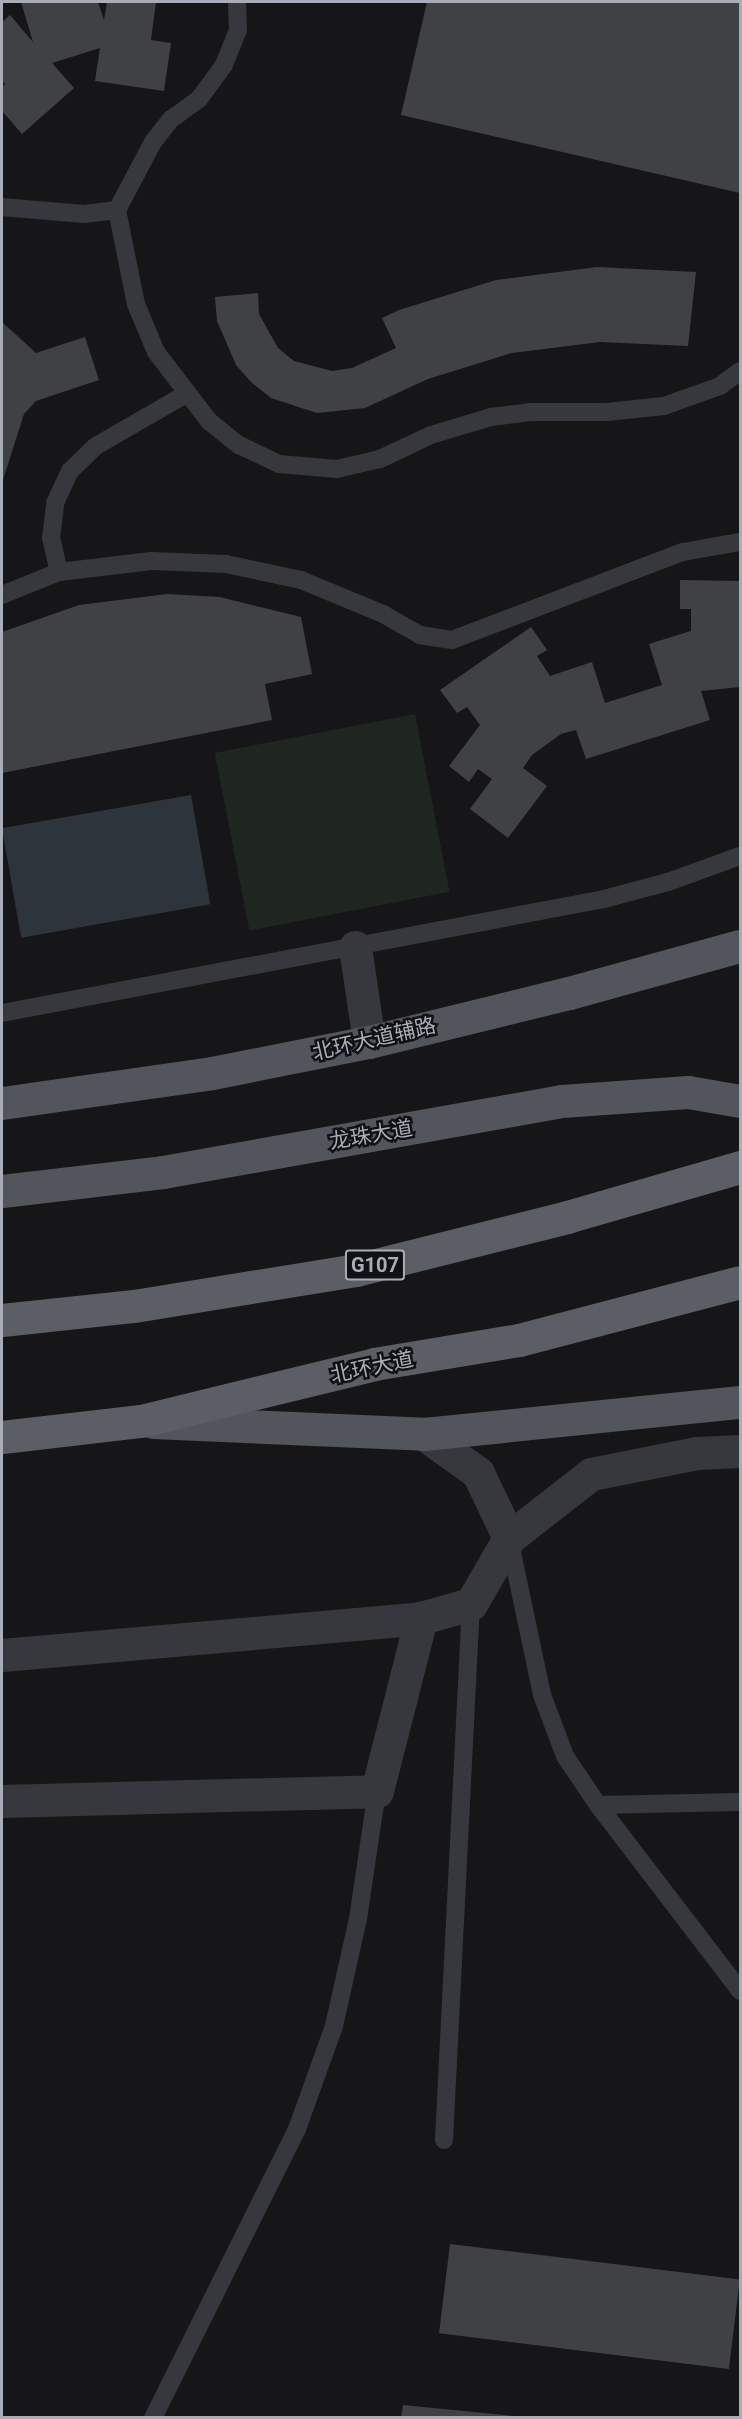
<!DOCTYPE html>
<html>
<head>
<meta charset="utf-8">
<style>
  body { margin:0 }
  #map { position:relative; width:742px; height:2419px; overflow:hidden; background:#161618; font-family:Roboto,"Noto Sans SC",sans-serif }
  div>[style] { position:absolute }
  .green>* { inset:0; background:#1e261f; transform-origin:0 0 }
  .water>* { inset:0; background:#2c353c; transform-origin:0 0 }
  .building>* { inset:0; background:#404145; transform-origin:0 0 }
  .service>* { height:18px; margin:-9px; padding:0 9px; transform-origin:9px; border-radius:9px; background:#37383d }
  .minor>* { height:33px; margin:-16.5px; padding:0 16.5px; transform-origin:16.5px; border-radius:16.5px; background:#37383d }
  .primary>* { height:33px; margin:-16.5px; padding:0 16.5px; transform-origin:16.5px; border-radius:16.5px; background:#53555c }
  .trunk>* { height:33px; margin:-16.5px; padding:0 16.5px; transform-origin:16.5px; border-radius:16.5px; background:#5b5e65 }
  span { translate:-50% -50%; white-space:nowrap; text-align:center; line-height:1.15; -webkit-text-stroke:5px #111113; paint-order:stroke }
  .shield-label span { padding:2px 4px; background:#111113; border:2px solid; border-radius:4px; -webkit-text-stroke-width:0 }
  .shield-label { font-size:20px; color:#a8adb8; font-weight:700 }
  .street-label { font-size:21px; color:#a8adb8 }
  .frame { position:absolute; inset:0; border:3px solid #a8adb8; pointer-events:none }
</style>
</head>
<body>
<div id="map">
  <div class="green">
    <i style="left:415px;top:714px;width:181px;height:204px;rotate:79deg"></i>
  </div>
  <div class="water">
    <i style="left:191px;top:795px;width:111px;height:192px;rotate:80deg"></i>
  </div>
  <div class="building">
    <i style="clip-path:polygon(21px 2px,98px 2px,104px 20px,107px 2px,156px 2px,151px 40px,171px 43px,164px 91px,95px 81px,100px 48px,52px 63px,74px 88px,22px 134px,2px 111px,2px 87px,5px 84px,2px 80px,2px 22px,10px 15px,33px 42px)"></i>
    <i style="clip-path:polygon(427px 2px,740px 2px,740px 193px,401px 115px)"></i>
    <i style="clip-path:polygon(597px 267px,696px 272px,688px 346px,600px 342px,512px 353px,428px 379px,365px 408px,317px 413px,271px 398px,252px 383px,236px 365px,217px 321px,215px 297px,258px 293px,259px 314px,278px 348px,294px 361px,332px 371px,352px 368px,396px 348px,382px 318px,399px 310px,496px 280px)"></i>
    <i style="clip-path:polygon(2px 322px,36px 353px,85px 337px,99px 380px,36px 401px,24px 414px,2px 483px)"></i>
    <i style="clip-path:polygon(680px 580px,740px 581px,740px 687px,701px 691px,710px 720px,586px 759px,576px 730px,561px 734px,532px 755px,523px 768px,547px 786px,508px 838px,470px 809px,492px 779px,478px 769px,469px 782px,449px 766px,480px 725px,467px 707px,457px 713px,440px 690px,531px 627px,547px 650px,537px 656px,550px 676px,592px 662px,605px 703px,662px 685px,649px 644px,691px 631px,691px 609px,680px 609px)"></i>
    <i style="clip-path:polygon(167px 594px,220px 597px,301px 617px,312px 674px,265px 684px,272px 720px,2px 773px,2px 632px,79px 605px)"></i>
    <i style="left:450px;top:2244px;width:292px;height:90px;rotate:7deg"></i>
    <i style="clip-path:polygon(403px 2405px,514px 2416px,514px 2418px,401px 2418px)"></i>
  </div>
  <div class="service">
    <i style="left:237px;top:2px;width:28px;rotate:88deg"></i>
    <i style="left:238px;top:30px;width:38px;rotate:112deg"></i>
    <i style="left:224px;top:65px;width:42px;rotate:126.3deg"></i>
    <i style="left:199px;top:99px;width:34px;rotate:144deg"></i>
    <i style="left:171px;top:119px;width:29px;rotate:128deg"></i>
    <i style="left:153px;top:142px;width:77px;rotate:117.9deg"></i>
    <i style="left:117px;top:210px;width:96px;rotate:78.6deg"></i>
    <i style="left:136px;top:304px;width:52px;rotate:67.4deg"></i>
    <i style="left:156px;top:352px;width:87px;rotate:52.5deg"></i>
    <i style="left:209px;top:421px;width:38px;rotate:39deg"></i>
    <i style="left:239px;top:445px;width:44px;rotate:25.4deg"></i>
    <i style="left:279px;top:464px;width:58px;rotate:4.9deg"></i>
    <i style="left:337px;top:469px;width:44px;rotate:-13.1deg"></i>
    <i style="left:380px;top:459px;width:56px;rotate:-25.2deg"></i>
    <i style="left:431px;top:435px;width:63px;rotate:-16.7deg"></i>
    <i style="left:491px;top:417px;width:38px;rotate:-7deg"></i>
    <i style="left:529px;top:412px;width:78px"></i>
    <i style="left:607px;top:412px;width:57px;rotate:-6deg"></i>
    <i style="left:664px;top:406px;width:59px;rotate:-19.7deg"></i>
    <i style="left:720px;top:386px;width:25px;rotate:-37deg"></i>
    <i style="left:2px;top:207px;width:82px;rotate:4.9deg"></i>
    <i style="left:84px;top:214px;width:33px;rotate:-7deg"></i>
    <i style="left:59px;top:572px;width:35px;rotate:-103deg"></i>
    <i style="left:51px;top:538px;width:35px;rotate:-83deg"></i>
    <i style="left:55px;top:503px;width:35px;rotate:-65deg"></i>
    <i style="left:70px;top:471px;width:36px;rotate:-44deg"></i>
    <i style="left:96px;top:446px;width:104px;rotate:-30deg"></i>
    <i style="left:2px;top:595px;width:61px;rotate:-22deg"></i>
    <i style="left:59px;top:572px;width:93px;rotate:-6.8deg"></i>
    <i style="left:151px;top:561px;width:75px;rotate:2.3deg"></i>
    <i style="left:226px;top:564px;width:77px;rotate:12deg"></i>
    <i style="left:301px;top:580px;width:89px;rotate:22.5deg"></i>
    <i style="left:383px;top:614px;width:43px;rotate:29.6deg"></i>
    <i style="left:420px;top:635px;width:32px;rotate:9deg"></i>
    <i style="left:452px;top:640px;width:247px;rotate:-20.9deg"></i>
    <i style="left:683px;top:552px;width:58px;rotate:-10deg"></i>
    <i style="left:2px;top:1013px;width:613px;rotate:-10.72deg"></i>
    <i style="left:604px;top:899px;width:66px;rotate:-14.9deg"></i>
    <i style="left:668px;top:882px;width:77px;rotate:-19.9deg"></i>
    <i style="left:509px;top:1538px;width:160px;rotate:78.1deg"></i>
    <i style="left:542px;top:1695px;width:65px;rotate:69.3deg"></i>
    <i style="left:565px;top:1756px;width:59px;rotate:56deg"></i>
    <i style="left:598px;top:1805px;width:142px;rotate:-1.2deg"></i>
    <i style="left:598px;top:1805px;width:234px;rotate:52.6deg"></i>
    <i style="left:444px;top:2140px;width:537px;rotate:-87.12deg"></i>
    <i style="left:153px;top:2418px;width:323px;rotate:-63.5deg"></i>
    <i style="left:297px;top:2129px;width:109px;rotate:-70.2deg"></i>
    <i style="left:334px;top:2026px;width:110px;rotate:-77.4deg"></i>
    <i style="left:358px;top:1919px;width:129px;rotate:-81.6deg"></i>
  </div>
  <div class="minor">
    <i style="left:355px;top:947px;width:96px;rotate:81.6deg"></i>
    <i style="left:424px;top:1434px;width:67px;rotate:35.8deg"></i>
    <i style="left:478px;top:1473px;width:72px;rotate:64.5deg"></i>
    <i style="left:2px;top:1655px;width:421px;rotate:-5deg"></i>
    <i style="left:421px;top:1618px;width:52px;rotate:-15.6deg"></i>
    <i style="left:471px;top:1604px;width:76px;rotate:-60.1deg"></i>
    <i style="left:509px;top:1538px;width:104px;rotate:-38deg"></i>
    <i style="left:591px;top:1474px;width:108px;rotate:-11.2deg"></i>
    <i style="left:697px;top:1453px;width:43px;rotate:-2.7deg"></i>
    <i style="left:2px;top:1801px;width:375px;rotate:-1.5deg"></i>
    <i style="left:377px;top:1791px;width:179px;rotate:-75.7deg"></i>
  </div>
  <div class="primary">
    <i style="left:2px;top:1103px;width:212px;rotate:-8.1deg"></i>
    <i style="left:212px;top:1073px;width:160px;rotate:-11.2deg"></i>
    <i style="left:369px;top:1042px;width:206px;rotate:-13.8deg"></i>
    <i style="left:569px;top:993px;width:177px;rotate:-15.4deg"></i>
    <i style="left:2px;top:1191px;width:162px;rotate:-6.7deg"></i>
    <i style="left:163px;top:1172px;width:405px;rotate:-10.1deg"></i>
    <i style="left:562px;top:1101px;width:126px;rotate:-4.1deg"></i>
    <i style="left:688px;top:1092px;width:53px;rotate:9.8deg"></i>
    <i style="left:153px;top:1422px;width:271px;rotate:2.5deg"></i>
    <i style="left:424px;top:1434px;width:318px;rotate:-5.8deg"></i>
  </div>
  <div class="trunk">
    <i style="left:2px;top:1320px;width:133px;rotate:-6.1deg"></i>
    <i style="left:134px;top:1306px;width:225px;rotate:-9.2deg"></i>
    <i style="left:356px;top:1270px;width:218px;rotate:-14.1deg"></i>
    <i style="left:567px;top:1217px;width:180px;rotate:-16.1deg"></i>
    <i style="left:2px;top:1437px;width:140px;rotate:-6.6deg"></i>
    <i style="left:141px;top:1421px;width:240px;rotate:-13.7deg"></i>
    <i style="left:374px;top:1364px;width:147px;rotate:-9.4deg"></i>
    <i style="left:519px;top:1340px;width:228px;rotate:-14.7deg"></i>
  </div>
  <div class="shield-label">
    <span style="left:375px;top:1265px">G107</span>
  </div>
  <div class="street-label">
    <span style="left:374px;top:1039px;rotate:-13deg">北环大道辅路</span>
    <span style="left:371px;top:1135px;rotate:-10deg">龙珠大道</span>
    <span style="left:372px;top:1367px;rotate:-12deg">北环大道</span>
  </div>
  <div class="frame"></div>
</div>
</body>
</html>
